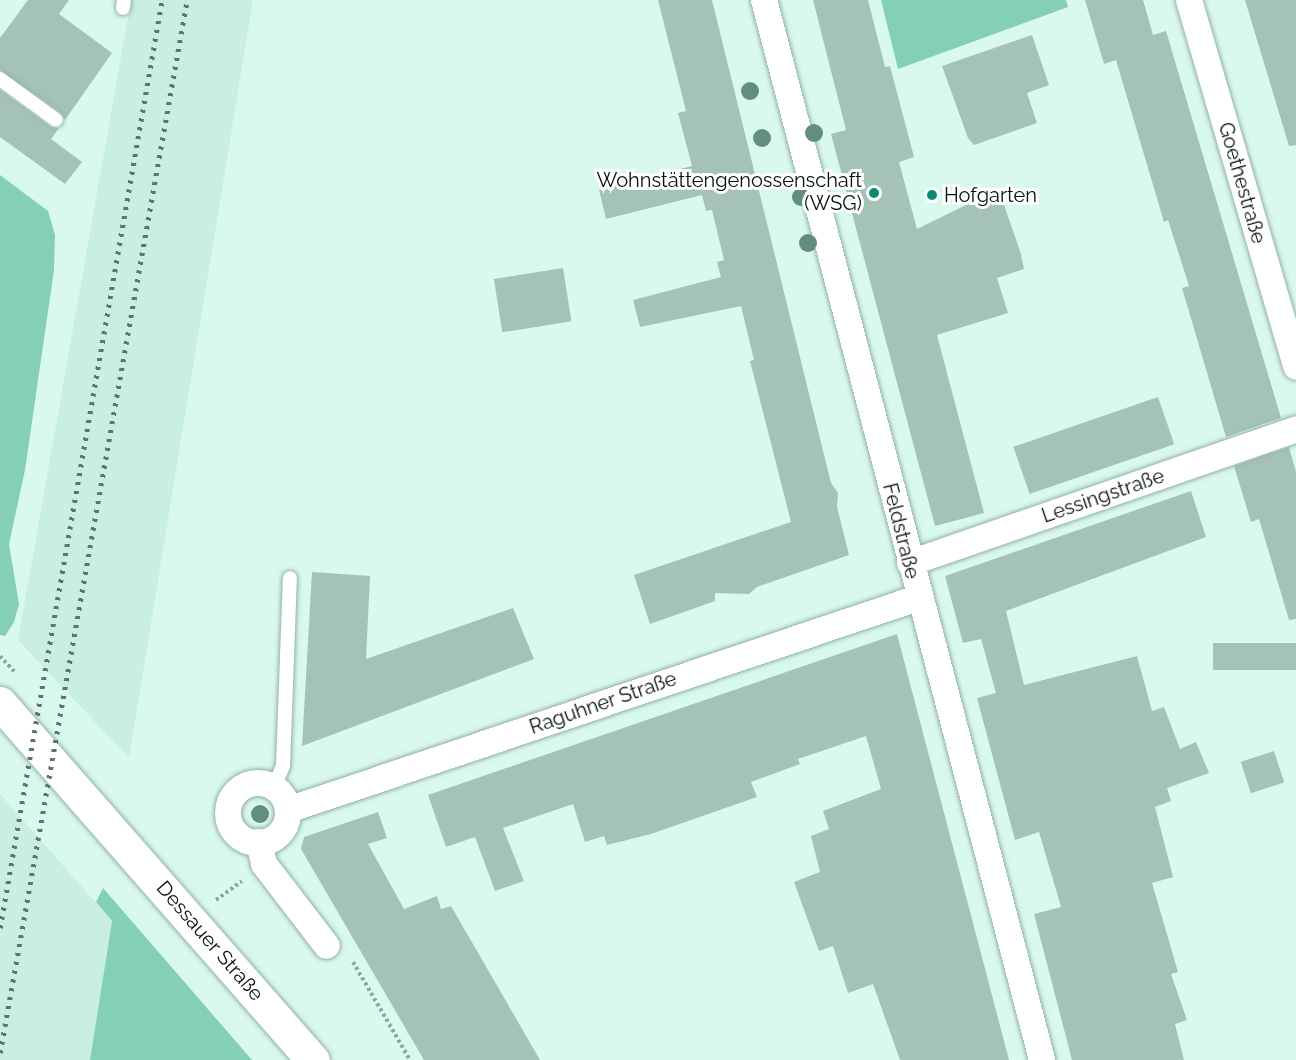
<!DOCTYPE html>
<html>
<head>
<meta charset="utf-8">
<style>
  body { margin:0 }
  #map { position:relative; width:1296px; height:1060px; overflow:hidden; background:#daf9ee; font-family:Raleway,sans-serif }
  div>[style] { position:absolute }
  .built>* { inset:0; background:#c8efe2 }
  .green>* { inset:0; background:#83d0b7 }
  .building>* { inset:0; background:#a5c2b7; transform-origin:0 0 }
  .path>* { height:4px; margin-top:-2px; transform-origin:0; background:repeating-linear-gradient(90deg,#8fa69e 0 3px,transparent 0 6px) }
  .roads { filter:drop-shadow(0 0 2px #93b1a6) drop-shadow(0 0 2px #93b1a6) }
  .lane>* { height:14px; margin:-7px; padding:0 7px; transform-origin:7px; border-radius:7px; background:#fff }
  .street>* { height:26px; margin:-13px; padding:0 13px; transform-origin:13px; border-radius:13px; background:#fff }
  .street>.ring { margin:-13px; padding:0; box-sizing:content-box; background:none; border:26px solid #fff; border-radius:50% }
  .secondary>* { height:33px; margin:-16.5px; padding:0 16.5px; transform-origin:16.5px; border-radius:16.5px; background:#fff }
  .rail>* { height:4.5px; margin-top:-2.25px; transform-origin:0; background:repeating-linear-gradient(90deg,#60736c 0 3px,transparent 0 9px) }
  .trees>* { width:18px; height:18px; margin:-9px; border-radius:50%; background:#648d81 }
  .dots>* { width:16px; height:16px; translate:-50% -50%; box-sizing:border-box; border:3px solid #fff; border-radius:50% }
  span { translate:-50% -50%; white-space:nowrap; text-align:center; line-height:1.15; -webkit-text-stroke:6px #fff; paint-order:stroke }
  .poi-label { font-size:20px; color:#06100c }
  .right { translate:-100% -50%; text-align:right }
  .left { translate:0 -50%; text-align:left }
  .street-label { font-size:20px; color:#06100c }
</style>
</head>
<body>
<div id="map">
  <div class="built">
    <i style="clip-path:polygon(131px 0,253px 0,129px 758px,18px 640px)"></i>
    <i style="clip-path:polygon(0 794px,112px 921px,90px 1060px,0 1060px)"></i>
  </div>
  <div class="green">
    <i style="clip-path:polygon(881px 0,1066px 0,1068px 7px,898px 69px)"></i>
    <i style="clip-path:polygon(0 175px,48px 211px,55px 235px,54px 270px,25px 470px,9px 544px,19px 604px,14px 622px,5px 636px,0 635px)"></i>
    <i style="clip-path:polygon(103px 888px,252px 1060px,90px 1060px,112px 921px,96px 902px)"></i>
  </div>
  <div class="building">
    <i style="clip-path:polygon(28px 0,69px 0,59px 14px,112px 53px,65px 120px,61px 113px,0 70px,0 38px)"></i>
    <i style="clip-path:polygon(658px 0,712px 0,831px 483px,838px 493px,837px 507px,849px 555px,757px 587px,749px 594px,715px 593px,715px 601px,650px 624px,634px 575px,791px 522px,750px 361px,754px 360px,741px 306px,640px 327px,633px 300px,721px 277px,717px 262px,724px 260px,712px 210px,706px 211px,702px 195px,606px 219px,599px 190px,692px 166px,678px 113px,686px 111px)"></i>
    <i style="clip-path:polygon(813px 0,868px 0,885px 67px,890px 66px,914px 157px,899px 162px,917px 229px,970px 203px,1000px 193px,1021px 254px,1024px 269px,997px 278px,1008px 313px,937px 335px,984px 513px,935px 526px,831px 134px,846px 130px)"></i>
    <i style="clip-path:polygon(1085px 0,1143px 0,1153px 35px,1166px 31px,1281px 418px,1226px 437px,1182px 288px,1189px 286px,1168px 220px,1164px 222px,1116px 60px,1104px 64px)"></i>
    <i style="clip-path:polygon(1245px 0,1296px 0,1296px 145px,1289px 146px)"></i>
    <i style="clip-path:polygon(1032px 35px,1049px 85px,1027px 93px,1037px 123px,974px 145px,968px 138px,942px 66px)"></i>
    <i style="clip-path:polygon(0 90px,51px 127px,59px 128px,51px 139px,82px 162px,65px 184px,0 137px)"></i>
    <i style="left:563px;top:268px;width:54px;height:70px;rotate:81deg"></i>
    <i style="left:1158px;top:397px;width:50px;height:153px;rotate:71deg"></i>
    <i style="clip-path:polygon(1289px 447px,1296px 472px,1296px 619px,1289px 620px,1259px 519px,1251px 522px,1234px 466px)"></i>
    <i style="clip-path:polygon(1191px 491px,1206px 537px,1006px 611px,1024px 685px,1137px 656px,1152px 711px,1164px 707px,1180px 749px,1196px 742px,1209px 773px,1167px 788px,1171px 801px,1155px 807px,1173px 877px,1152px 883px,1178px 972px,1171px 974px,1187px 1020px,1175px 1024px,1184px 1060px,1072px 1060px,1034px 914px,1061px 907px,1039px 832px,1015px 840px,977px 698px,996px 693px,981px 639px,963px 643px,945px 576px)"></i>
    <i style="clip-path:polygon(312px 572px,370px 576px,366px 659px,513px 608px,534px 659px,302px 746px)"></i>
    <i style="clip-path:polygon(897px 634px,1009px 1060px,900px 1060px,873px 984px,848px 993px,833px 946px,819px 951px,794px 882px,820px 872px,811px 836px,829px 829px,823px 811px,881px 789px,866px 736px,798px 759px,800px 764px,751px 782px,757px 797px,651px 834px,607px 845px,604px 836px,585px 842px,573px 804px,503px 828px,524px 881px,495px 891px,475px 837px,446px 847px,428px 795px)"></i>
    <i style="left:1296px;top:643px;width:27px;height:83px;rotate:90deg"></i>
    <i style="left:1274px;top:751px;width:33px;height:35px;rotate:72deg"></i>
    <i style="clip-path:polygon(378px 812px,387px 838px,368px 844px,404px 909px,437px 896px,441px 909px,451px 906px,540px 1060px,424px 1060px,301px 849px,304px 837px)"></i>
  </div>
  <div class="path">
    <i style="left:0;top:656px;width:22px;rotate:47deg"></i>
    <i style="left:216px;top:900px;width:32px;rotate:-36deg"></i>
    <i style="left:353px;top:962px;width:113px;rotate:59.8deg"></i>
  </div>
  <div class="roads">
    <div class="lane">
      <i style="left:123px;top:8px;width:8px;rotate:-83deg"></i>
      <i style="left:0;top:79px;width:69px;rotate:36.2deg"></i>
      <i style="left:274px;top:787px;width:23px;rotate:-67deg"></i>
      <i style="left:283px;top:766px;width:188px;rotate:-87.9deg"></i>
    </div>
    <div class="street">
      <i style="left:764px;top:0;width:1096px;rotate:75.3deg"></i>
      <i style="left:1189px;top:0;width:382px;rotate:73.7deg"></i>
      <i style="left:910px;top:563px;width:409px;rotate:-19.1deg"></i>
      <i class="ring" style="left:228px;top:783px;width:34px;height:34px"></i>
      <i style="left:288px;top:810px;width:665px;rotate:-18.6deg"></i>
      <i style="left:259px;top:842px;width:23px;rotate:77deg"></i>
      <i style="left:264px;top:864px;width:103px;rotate:52.5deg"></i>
    </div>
    <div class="secondary">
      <i style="left:0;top:703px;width:475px;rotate:48.8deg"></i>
    </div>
  </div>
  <div class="rail">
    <i style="left:0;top:928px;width:942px;rotate:-80.1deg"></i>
    <i style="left:0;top:1053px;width:1069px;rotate:-79.93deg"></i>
  </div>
  <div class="trees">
    <i style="left:750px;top:91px"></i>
    <i style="left:814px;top:133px"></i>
    <i style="left:762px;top:138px"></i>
    <i style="left:801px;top:197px"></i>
    <i style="left:808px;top:243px"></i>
    <i style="left:260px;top:814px"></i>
  </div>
  <div class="dots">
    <i style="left:874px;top:193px;background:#0d8b6f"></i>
    <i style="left:932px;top:195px;background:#0d8b6f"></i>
  </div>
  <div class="poi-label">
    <span class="right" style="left:862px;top:192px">Wohnstättengenossenschaft<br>(WSG)</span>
    <span class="left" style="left:944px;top:195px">Hofgarten</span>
  </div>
  <div class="street-label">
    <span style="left:1242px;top:183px;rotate:74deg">Goethestraße</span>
    <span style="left:1103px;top:496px;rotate:-19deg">Lessingstraße</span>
    <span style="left:901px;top:531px;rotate:76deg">Feldstraße</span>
    <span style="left:603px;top:703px;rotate:-19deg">Raguhner Straße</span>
    <span style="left:210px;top:941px;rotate:49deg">Dessauer Straße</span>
  </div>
</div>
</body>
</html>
